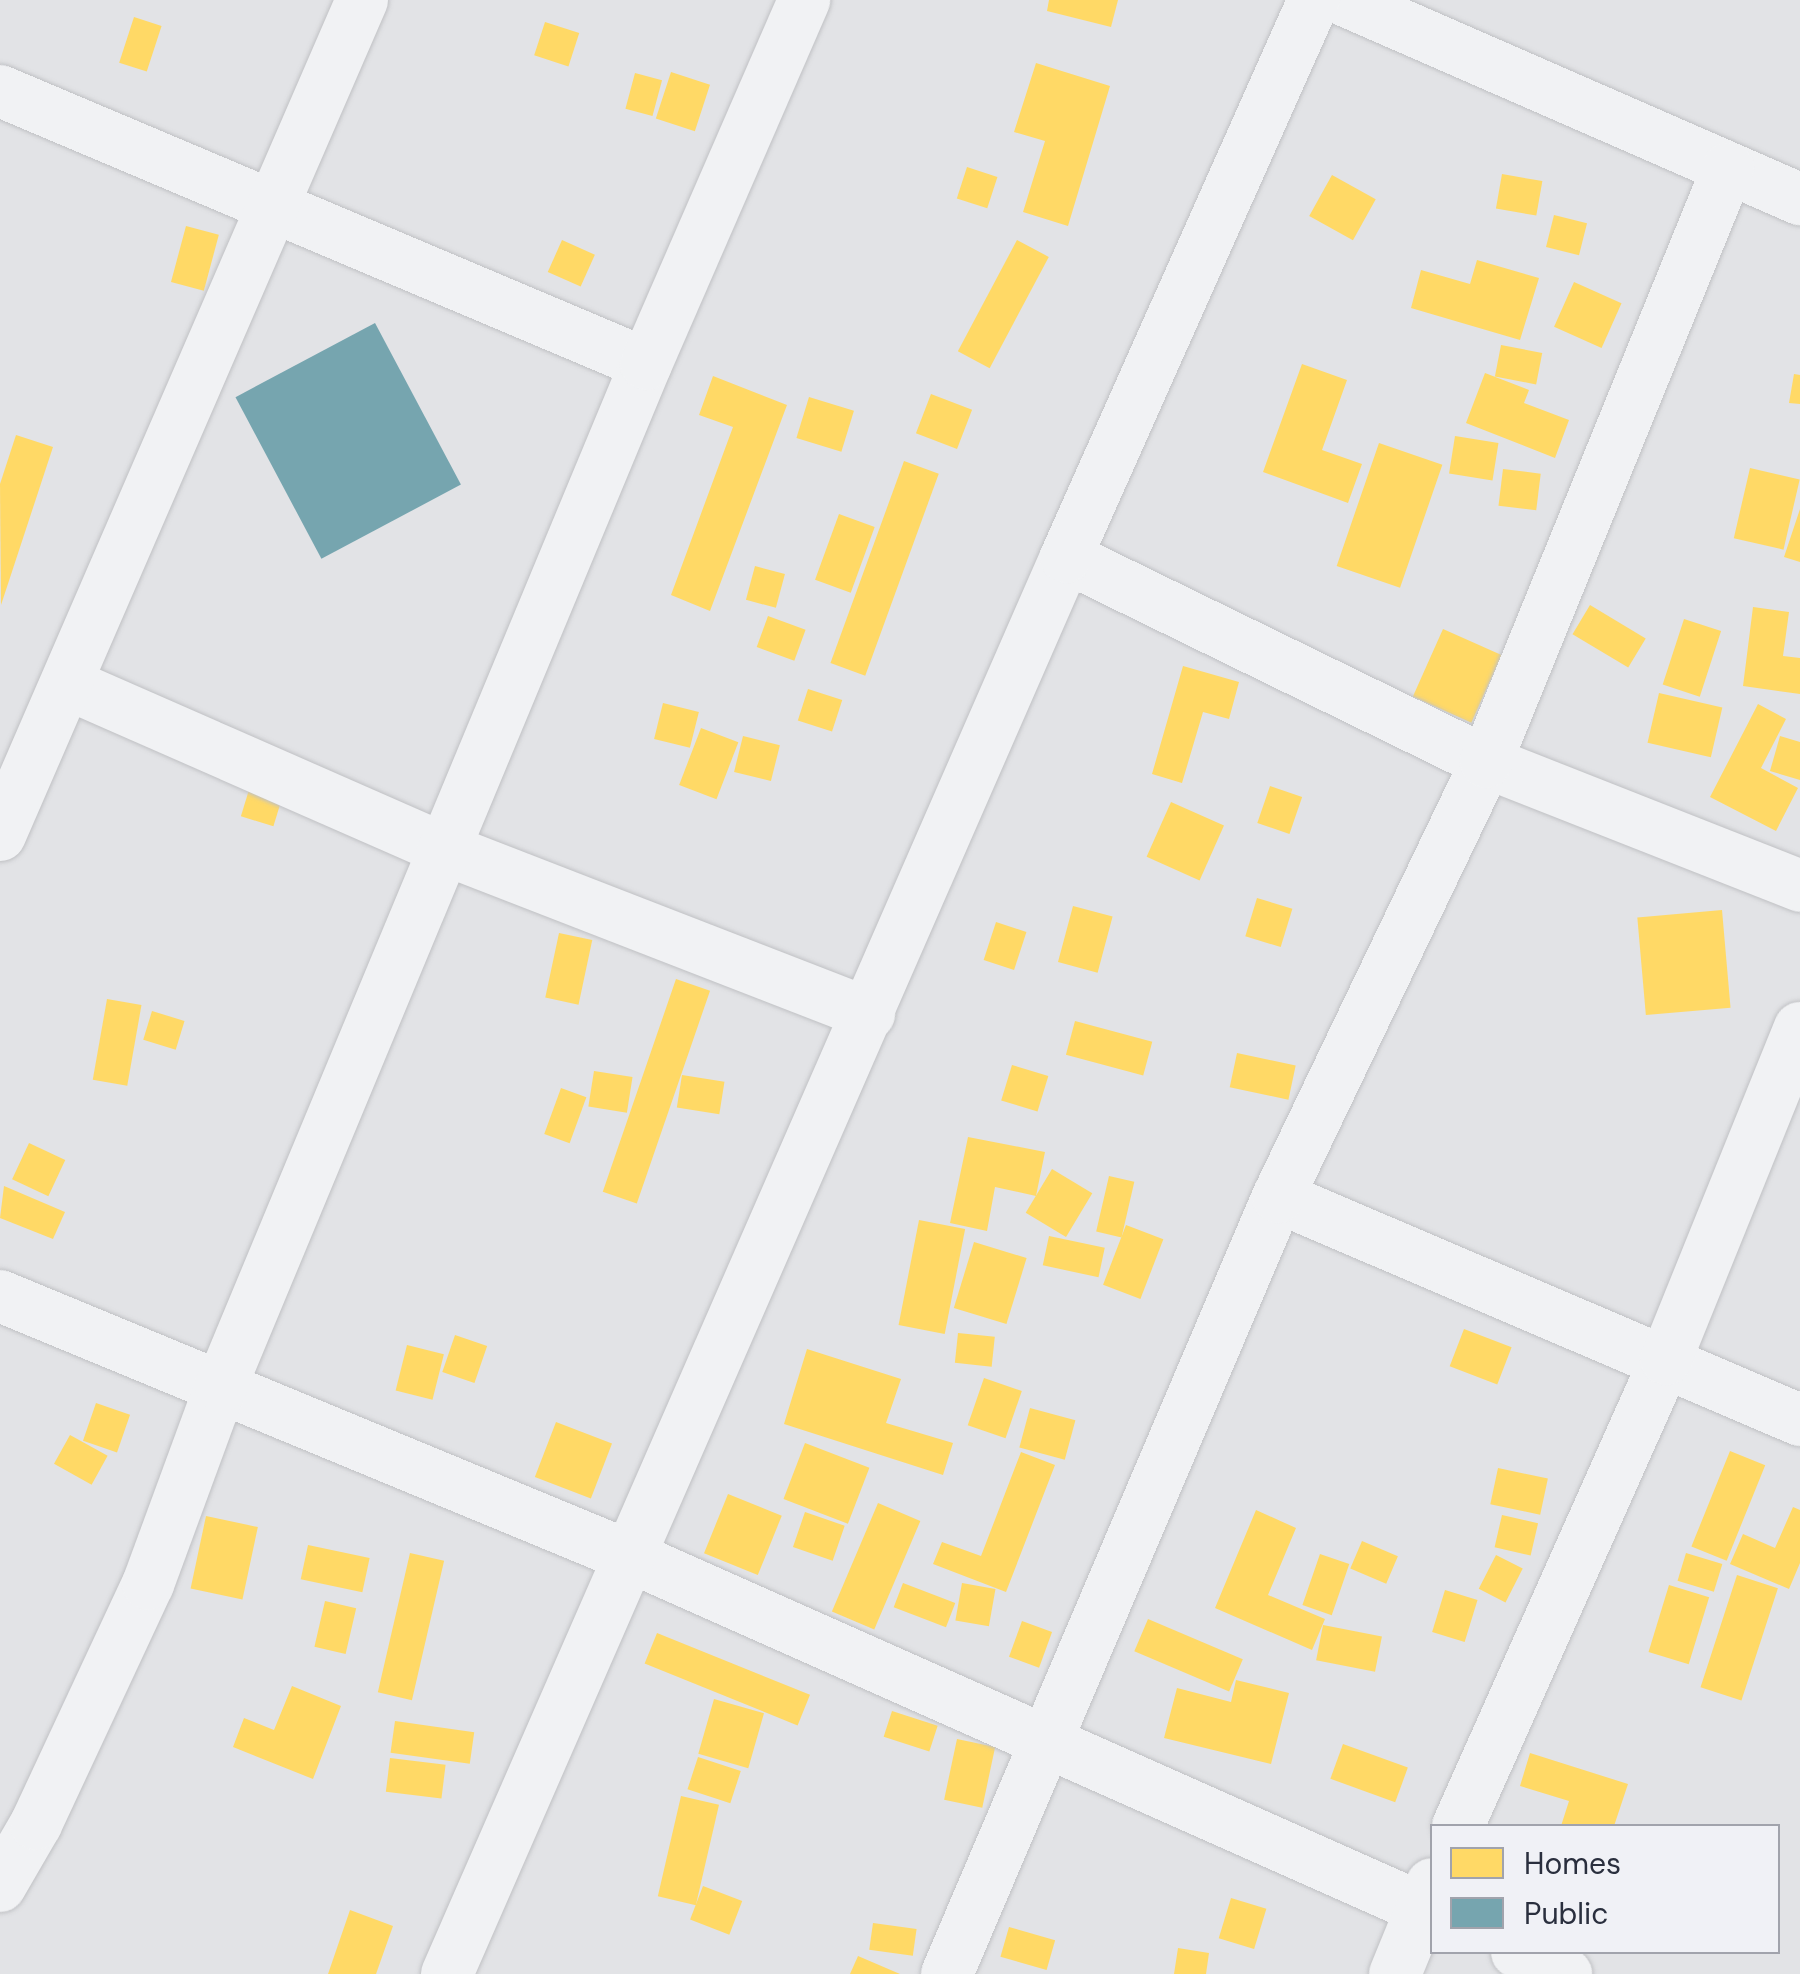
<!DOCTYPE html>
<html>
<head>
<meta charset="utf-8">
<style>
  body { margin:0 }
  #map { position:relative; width:1800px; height:1974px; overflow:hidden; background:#e2e3e6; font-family:"DM Sans",sans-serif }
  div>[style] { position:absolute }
  .homes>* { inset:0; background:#ffd966; transform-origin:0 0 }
  .public>* { inset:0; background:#76a5af; transform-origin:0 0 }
  .roads { filter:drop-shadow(0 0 2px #c0c1c4) drop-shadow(0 0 2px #c0c1c4) }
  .street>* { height:52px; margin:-26px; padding:0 26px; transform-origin:26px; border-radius:26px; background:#f1f2f4 }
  span { translate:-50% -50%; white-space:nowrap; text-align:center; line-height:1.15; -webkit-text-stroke:10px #f0f1f6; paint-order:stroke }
  .legend { position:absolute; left:1430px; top:1824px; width:350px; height:130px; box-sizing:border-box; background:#f0f1f6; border:2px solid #a1a3ac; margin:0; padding:12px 18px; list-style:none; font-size:30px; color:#2a2f3e }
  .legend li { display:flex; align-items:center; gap:20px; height:50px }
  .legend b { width:50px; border:2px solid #a1a3ac }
</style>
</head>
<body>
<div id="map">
  <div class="homes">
    <i style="clip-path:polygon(1049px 0,1118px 0,1111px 27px,1047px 11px)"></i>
    <i style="left:134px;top:17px;width:29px;height:48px;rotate:18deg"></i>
    <i style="left:545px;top:22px;width:36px;height:35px;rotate:18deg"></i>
    <i style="clip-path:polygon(1036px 63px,1110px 86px,1068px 226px,1023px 212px,1045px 141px,1014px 132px)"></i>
    <i style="left:671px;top:72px;width:41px;height:49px;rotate:18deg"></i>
    <i style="left:635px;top:73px;width:28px;height:37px;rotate:15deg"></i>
    <i style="left:967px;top:167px;width:32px;height:33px;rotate:18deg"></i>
    <i style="left:1502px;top:174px;width:41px;height:35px;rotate:10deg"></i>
    <i style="left:1332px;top:175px;width:50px;height:47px;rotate:29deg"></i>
    <i style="left:1554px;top:215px;width:34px;height:33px;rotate:14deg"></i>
    <i style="left:186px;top:226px;width:34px;height:58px;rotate:15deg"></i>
    <i style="left:562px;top:240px;width:36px;height:35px;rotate:24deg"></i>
    <i style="left:1017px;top:240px;width:36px;height:126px;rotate:28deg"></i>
    <i style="clip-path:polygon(1477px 260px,1539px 278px,1520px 340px,1411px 308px,1421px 270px,1470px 284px)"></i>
    <i style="left:1574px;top:282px;width:52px;height:49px;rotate:24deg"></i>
    <i style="left:1501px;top:345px;width:42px;height:32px;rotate:11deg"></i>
    <i style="clip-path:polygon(1302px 364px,1347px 380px,1322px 450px,1362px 464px,1348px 503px,1263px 472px)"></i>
    <i style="clip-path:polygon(1485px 373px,1529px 390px,1524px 403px,1569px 420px,1555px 458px,1466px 423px)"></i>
    <i style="clip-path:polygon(1794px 374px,1800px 375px,1800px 404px,1789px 403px)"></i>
    <i style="clip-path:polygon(713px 376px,787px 405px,710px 611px,671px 595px,733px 427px,699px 415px)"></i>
    <i style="left:931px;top:394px;width:44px;height:42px;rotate:21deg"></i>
    <i style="left:809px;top:397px;width:47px;height:43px;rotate:17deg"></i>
    <i style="clip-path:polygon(16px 435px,53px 447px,1px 605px,0 484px)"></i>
    <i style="left:1455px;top:436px;width:44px;height:38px;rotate:9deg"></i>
    <i style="left:1379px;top:443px;width:67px;height:130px;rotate:19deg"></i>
    <i style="left:904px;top:461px;width:37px;height:215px;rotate:20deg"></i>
    <i style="left:1750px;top:468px;width:51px;height:72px;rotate:13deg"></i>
    <i style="left:1503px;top:469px;width:38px;height:37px;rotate:7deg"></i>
    <i style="clip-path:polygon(1800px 509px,1800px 562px,1784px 557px)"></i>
    <i style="left:839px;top:514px;width:38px;height:70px;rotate:20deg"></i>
    <i style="left:755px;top:566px;width:31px;height:35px;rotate:15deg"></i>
    <i style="left:1590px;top:605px;width:65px;height:34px;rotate:31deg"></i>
    <i style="clip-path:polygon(1753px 607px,1789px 612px,1783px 656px,1800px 658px,1800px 694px,1743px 686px)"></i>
    <i style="left:768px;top:616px;width:40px;height:33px;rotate:20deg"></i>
    <i style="left:1684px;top:619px;width:39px;height:69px;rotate:18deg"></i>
    <i style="left:1443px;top:629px;width:64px;height:74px;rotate:24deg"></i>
    <i style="clip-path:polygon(1183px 666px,1239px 682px,1229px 719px,1203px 712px,1182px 783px,1152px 774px)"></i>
    <i style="left:808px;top:689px;width:36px;height:33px;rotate:18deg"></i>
    <i style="left:1659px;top:693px;width:65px;height:51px;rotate:13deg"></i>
    <i style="left:663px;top:703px;width:37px;height:37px;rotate:14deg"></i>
    <i style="clip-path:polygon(1758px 704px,1786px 719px,1761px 768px,1798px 788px,1776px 831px,1710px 797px)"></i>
    <i style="left:701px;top:728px;width:40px;height:61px;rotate:21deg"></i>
    <i style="left:743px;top:736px;width:38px;height:37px;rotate:14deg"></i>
    <i style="clip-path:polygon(1780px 736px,1800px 742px,1800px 780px,1770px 771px)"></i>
    <i style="left:252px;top:780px;width:34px;height:38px;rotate:17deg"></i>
    <i style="left:1270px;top:786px;width:34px;height:39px;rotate:19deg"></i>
    <i style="left:1171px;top:802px;width:58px;height:60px;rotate:24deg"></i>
    <i style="left:1257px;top:898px;width:37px;height:40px;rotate:17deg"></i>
    <i style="left:1073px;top:906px;width:41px;height:58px;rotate:15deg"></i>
    <i style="left:1722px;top:910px;width:98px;height:85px;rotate:85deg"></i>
    <i style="left:996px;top:922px;width:32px;height:40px;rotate:18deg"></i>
    <i style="left:559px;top:933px;width:34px;height:66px;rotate:12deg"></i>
    <i style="left:676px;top:979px;width:36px;height:225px;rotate:19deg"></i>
    <i style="left:107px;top:999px;width:35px;height:82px;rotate:10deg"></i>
    <i style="left:152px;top:1011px;width:34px;height:30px;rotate:17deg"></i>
    <i style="left:1075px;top:1021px;width:80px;height:35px;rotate:15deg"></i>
    <i style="left:1237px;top:1053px;width:60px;height:35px;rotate:12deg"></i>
    <i style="left:1012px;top:1065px;width:38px;height:37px;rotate:17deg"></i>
    <i style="left:594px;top:1071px;width:39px;height:36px;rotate:9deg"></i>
    <i style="left:682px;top:1075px;width:43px;height:33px;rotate:9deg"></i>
    <i style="left:561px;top:1088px;width:27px;height:49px;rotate:20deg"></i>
    <i style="clip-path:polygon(968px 1137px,1045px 1152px,1036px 1196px,995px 1187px,987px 1231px,950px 1223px)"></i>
    <i style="left:29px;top:1143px;width:40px;height:40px;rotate:25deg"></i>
    <i style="left:1052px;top:1169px;width:47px;height:51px;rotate:31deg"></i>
    <i style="left:1109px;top:1176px;width:26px;height:57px;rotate:13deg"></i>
    <i style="clip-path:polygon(4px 1186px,65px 1212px,53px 1239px,0 1218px)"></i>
    <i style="left:919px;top:1220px;width:47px;height:107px;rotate:11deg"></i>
    <i style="left:1126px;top:1225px;width:40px;height:64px;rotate:21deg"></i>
    <i style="left:1049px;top:1236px;width:57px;height:30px;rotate:12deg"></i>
    <i style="left:974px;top:1242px;width:55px;height:69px;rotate:17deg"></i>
    <i style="left:1464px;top:1329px;width:51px;height:40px;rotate:21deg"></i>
    <i style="left:958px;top:1333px;width:37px;height:30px;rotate:6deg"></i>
    <i style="left:455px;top:1335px;width:34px;height:39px;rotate:19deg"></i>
    <i style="left:407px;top:1345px;width:38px;height:47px;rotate:14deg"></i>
    <i style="clip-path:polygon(807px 1349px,901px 1379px,886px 1423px,953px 1443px,943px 1475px,784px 1424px)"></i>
    <i style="left:984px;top:1378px;width:40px;height:50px;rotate:19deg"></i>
    <i style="left:96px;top:1403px;width:36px;height:40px;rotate:19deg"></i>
    <i style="left:1030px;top:1408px;width:47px;height:41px;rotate:15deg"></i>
    <i style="left:556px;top:1422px;width:60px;height:59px;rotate:21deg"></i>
    <i style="left:70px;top:1435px;width:43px;height:33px;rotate:29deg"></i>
    <i style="left:805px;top:1443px;width:69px;height:60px;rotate:21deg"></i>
    <i style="left:1730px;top:1451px;width:38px;height:103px;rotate:22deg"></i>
    <i style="clip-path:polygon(1021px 1452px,1055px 1465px,1006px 1592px,933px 1564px,942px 1542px,981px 1556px)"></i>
    <i style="left:1498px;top:1468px;width:51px;height:37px;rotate:12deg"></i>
    <i style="left:728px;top:1494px;width:58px;height:64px;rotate:22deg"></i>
    <i style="left:878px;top:1503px;width:46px;height:118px;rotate:23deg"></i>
    <i style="clip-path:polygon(1793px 1507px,1800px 1510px,1800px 1563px,1789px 1589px,1730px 1564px,1743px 1534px,1775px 1548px)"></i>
    <i style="clip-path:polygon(1256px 1510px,1296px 1528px,1268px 1595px,1325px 1619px,1312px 1650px,1215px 1608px)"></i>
    <i style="left:805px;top:1512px;width:42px;height:37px;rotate:19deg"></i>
    <i style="left:1502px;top:1515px;width:37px;height:33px;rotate:13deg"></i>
    <i style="left:206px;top:1516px;width:53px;height:74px;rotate:12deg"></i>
    <i style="left:1362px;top:1541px;width:39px;height:30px;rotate:23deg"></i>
    <i style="left:308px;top:1545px;width:63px;height:35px;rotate:12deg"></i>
    <i style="left:410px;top:1553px;width:35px;height:143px;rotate:13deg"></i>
    <i style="left:1686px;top:1553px;width:38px;height:29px;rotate:17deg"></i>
    <i style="left:1320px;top:1554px;width:31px;height:54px;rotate:19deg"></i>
    <i style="left:1496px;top:1555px;width:30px;height:38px;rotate:27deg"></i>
    <i style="left:1737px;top:1575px;width:43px;height:118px;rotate:18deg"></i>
    <i style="left:903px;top:1583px;width:56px;height:26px;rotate:21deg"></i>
    <i style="left:962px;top:1583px;width:34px;height:38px;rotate:10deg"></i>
    <i style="left:1669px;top:1585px;width:42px;height:70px;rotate:17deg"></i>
    <i style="left:1445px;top:1590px;width:34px;height:44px;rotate:17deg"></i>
    <i style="left:325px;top:1601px;width:32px;height:47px;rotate:13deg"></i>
    <i style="left:1148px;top:1619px;width:103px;height:35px;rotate:23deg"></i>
    <i style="left:1022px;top:1621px;width:32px;height:38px;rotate:20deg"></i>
    <i style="left:1323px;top:1625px;width:60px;height:36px;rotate:11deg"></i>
    <i style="left:657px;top:1633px;width:165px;height:33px;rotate:22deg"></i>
    <i style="clip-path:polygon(1236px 1680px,1289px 1693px,1271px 1764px,1164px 1738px,1177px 1688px,1231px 1702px)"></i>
    <i style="clip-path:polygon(292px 1686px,341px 1706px,313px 1779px,233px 1747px,244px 1718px,274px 1730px)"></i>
    <i style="left:714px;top:1699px;width:52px;height:57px;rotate:16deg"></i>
    <i style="left:892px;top:1711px;width:48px;height:27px;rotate:18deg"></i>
    <i style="left:395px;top:1721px;width:80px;height:32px;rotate:8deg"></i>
    <i style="left:957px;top:1739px;width:39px;height:62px;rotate:12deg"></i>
    <i style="left:1343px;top:1744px;width:69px;height:37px;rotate:20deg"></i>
    <i style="clip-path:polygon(1530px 1753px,1628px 1784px,1614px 1826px,1561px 1826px,1569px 1801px,1520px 1786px)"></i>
    <i style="left:698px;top:1757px;width:45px;height:34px;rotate:18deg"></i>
    <i style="left:390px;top:1758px;width:56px;height:34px;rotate:7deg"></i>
    <i style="left:681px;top:1796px;width:39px;height:103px;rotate:13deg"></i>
    <i style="left:703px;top:1886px;width:42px;height:36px;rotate:21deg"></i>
    <i style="left:1231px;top:1898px;width:37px;height:42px;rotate:17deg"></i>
    <i style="clip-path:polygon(350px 1910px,393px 1926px,376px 1974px,328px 1974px)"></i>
    <i style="left:873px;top:1923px;width:44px;height:27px;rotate:8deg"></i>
    <i style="left:1009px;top:1927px;width:48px;height:31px;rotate:16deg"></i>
    <i style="clip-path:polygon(1178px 1948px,1209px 1953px,1206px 1974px,1174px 1974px)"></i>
    <i style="clip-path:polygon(858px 1956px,900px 1974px,850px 1974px)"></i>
  </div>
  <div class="public">
    <i style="left:375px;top:323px;width:183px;height:158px;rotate:62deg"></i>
  </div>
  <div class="roads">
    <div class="street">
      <i style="left:1344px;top:0;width:498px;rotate:23.6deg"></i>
      <i style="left:0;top:91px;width:701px;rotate:22.91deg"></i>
      <i style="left:1066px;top:557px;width:467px;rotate:26deg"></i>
      <i style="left:1486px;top:762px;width:338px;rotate:21.5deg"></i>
      <i style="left:68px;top:684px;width:411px;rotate:23.7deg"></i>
      <i style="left:444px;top:849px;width:456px;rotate:21.2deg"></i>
      <i style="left:0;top:835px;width:910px;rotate:-66.56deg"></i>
      <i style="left:1278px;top:1197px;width:568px;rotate:23.13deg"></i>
      <i style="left:0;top:1296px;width:683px;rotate:22.47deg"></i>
      <i style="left:631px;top:1557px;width:877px;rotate:23.96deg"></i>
      <i style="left:1458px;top:1826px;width:511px;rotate:-65.99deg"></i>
      <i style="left:1666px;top:1359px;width:357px;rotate:-68deg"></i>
      <i style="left:0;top:1886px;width:72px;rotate:-59.9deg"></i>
      <i style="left:36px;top:1824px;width:265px;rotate:-65deg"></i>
      <i style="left:148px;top:1584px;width:211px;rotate:-69.8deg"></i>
      <i style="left:221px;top:1386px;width:1107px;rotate:-67.42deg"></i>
      <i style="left:646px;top:364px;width:397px;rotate:-66.5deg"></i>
      <i style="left:1517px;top:1952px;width:54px;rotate:24.2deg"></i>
      <i style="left:447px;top:1974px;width:1546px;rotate:-66.4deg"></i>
      <i style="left:1066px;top:557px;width:610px;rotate:-66deg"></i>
      <i style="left:947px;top:1974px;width:845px;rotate:-66.93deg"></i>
      <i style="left:1278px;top:1197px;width:482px;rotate:-64.4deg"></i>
      <i style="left:1486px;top:762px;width:641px;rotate:-67.83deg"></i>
      <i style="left:1395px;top:1974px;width:97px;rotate:-67.7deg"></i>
    </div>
  </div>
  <ul class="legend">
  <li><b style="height:28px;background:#ffd966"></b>Homes</li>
  <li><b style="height:28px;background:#76a5af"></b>Public</li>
  </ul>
</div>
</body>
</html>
